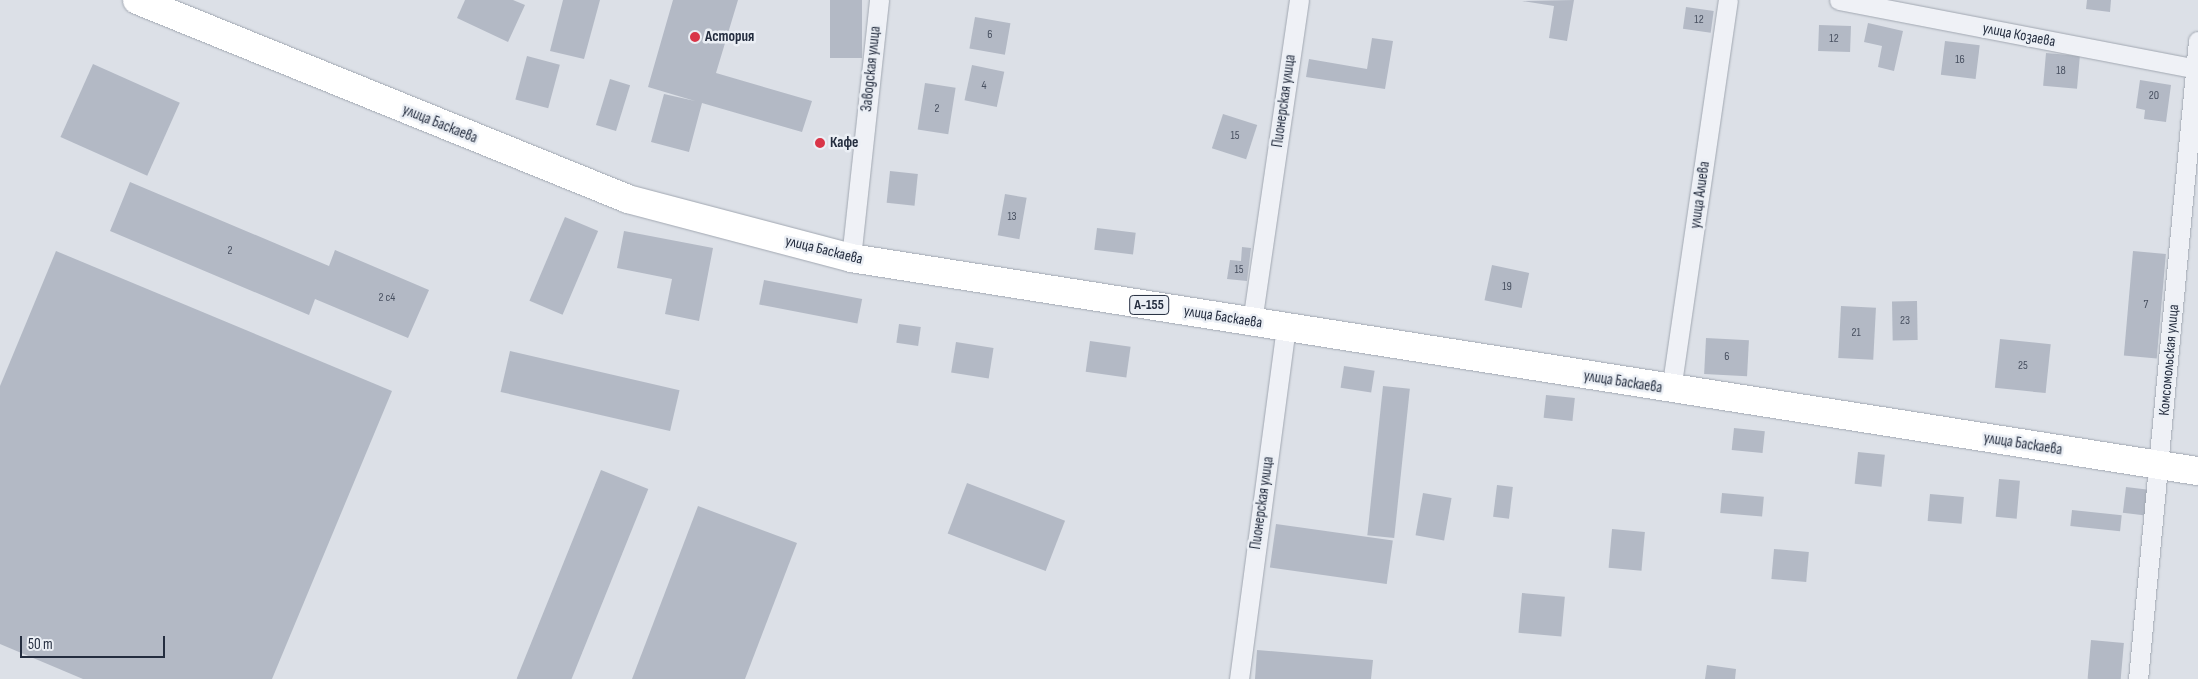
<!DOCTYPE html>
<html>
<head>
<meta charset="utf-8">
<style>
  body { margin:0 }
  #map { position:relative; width:2198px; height:679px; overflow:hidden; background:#dce0e7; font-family:"Sofia Sans Condensed",sans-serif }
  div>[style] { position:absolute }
  .building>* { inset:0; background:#b3b9c5; transform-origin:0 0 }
  .roads { filter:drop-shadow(0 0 1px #a1a7b1) drop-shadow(0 0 1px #a1a7b1) }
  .street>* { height:19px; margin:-9.5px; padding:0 9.5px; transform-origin:9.5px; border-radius:9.5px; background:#eff1f6 }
  .primary>* { height:28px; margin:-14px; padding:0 14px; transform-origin:14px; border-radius:14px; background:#fff }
  .dots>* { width:14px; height:14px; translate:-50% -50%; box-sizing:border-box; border:2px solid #ebeff5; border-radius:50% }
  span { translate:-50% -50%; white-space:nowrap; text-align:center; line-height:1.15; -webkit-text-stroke:5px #ebeff5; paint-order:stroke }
  .number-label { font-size:12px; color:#485060 }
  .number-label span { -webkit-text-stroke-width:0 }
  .shield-label span { padding:1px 4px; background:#ebeff5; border:1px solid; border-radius:4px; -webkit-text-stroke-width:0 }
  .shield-label { font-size:14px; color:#242d3f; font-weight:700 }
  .street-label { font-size:15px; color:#242d3f }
  .poi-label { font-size:15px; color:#242d3f; font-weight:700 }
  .left { translate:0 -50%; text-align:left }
  .scale { position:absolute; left:20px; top:636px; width:145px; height:22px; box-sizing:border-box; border:2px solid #242d3f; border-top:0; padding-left:6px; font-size:15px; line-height:18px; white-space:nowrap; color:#242d3f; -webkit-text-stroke:4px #ebeff5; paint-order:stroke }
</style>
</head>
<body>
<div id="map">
  <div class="building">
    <i style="clip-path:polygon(465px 0,513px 0,525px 5px,508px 42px,457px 18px)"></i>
    <i style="clip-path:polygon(563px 0,600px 0,584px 59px,550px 51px)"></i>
    <i style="clip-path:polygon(673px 0,738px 0,716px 73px,812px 101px,802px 132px,702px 103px,689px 152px,651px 142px,664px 94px,695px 101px,648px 87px)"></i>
    <i style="left:830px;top:0;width:32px;height:58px"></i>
    <i style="clip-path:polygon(1574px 0,1567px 41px,1549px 38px,1554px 6px,1522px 1px)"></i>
    <i style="clip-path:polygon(2087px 0,2111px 0,2110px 12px,2086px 9px)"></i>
    <i style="left:1686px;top:7px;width:28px;height:22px;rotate:8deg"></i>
    <i style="left:975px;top:17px;width:36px;height:32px;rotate:10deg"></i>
    <i style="clip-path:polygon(1868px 23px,1903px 31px,1894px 71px,1878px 67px,1882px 46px,1864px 42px)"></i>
    <i style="left:1819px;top:25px;width:32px;height:26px;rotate:2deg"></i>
    <i style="clip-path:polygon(1372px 38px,1393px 41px,1385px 89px,1306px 77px,1309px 59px,1367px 69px)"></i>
    <i style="left:1945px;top:41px;width:35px;height:34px;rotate:7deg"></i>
    <i style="left:2046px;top:53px;width:34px;height:33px;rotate:5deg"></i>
    <i style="left:527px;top:56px;width:34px;height:45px;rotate:15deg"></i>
    <i style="left:93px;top:64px;width:95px;height:80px;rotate:24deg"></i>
    <i style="left:972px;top:65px;width:33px;height:36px;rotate:12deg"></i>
    <i style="left:610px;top:79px;width:21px;height:48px;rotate:17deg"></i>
    <i style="clip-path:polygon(2140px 80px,2171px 85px,2166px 122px,2144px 119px,2145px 110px,2136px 108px)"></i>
    <i style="left:925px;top:83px;width:31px;height:47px;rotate:9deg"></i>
    <i style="left:1223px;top:114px;width:36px;height:36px;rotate:18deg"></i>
    <i style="left:890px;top:171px;width:28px;height:32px;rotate:6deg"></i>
    <i style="clip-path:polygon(130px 182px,329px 266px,335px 250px,429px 290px,408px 338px,315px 299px,309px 315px,110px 231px)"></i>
    <i style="left:1005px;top:194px;width:22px;height:42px;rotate:10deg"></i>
    <i style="left:565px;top:217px;width:36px;height:91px;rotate:23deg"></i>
    <i style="left:1097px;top:228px;width:39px;height:22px;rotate:7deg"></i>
    <i style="clip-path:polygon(624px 231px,713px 248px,699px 321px,665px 314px,672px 279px,617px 268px)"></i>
    <i style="clip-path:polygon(1242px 247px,1251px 248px,1247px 281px,1227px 279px,1230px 260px,1241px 261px)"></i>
    <i style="clip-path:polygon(56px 251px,392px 391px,272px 679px,83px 679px,0 644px,0 386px)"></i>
    <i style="left:2133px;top:251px;width:33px;height:105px;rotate:5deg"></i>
    <i style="left:1492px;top:265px;width:38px;height:36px;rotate:12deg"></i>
    <i style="left:764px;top:280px;width:100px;height:25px;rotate:11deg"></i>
    <i style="left:1917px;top:301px;width:39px;height:25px;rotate:89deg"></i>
    <i style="left:1841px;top:306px;width:35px;height:52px;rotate:3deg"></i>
    <i style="left:899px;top:324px;width:22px;height:19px;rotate:8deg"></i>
    <i style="left:1706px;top:338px;width:43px;height:36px;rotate:3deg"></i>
    <i style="left:2000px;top:339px;width:51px;height:49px;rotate:6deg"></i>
    <i style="left:1090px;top:341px;width:41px;height:31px;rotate:8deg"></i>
    <i style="left:956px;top:342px;width:38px;height:31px;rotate:9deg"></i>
    <i style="left:510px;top:351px;width:174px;height:42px;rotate:13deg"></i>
    <i style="left:1344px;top:366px;width:31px;height:22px;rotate:9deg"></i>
    <i style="left:1383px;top:386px;width:27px;height:150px;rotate:6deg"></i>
    <i style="left:1546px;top:395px;width:29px;height:23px;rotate:6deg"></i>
    <i style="left:1734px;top:428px;width:31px;height:22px;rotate:6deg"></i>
    <i style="left:1858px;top:452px;width:27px;height:32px;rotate:6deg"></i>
    <i style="left:601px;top:470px;width:51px;height:225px;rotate:22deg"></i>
    <i style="left:1999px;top:479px;width:21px;height:38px;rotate:5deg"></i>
    <i style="left:967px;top:483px;width:105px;height:54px;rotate:21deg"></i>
    <i style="left:1497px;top:485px;width:16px;height:32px;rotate:7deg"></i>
    <i style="left:2126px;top:487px;width:25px;height:26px;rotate:7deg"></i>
    <i style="left:1423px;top:493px;width:29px;height:43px;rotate:10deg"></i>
    <i style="left:1722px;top:493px;width:42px;height:20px;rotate:5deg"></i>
    <i style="left:1930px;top:494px;width:34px;height:27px;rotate:5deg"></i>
    <i style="clip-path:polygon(698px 506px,797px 543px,745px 679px,632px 679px)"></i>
    <i style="left:2072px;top:510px;width:50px;height:16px;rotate:6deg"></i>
    <i style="left:1276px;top:524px;width:118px;height:44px;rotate:8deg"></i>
    <i style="left:1612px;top:529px;width:33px;height:39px;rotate:5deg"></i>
    <i style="left:1774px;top:549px;width:35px;height:30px;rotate:5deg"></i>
    <i style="left:1522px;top:593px;width:43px;height:40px;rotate:5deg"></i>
    <i style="left:2091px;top:640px;width:33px;height:39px;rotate:5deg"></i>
    <i style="clip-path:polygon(1257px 650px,1373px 660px,1371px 679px,1255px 679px)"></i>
    <i style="clip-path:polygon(1707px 665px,1736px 669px,1735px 679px,1705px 679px)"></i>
  </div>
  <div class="roads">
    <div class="street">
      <i style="left:1839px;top:0;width:366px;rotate:10.9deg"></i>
      <i style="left:851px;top:258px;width:260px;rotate:-83.8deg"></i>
      <i style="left:1252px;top:322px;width:325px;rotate:-81.7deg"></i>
      <i style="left:1671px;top:390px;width:394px;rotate:-81.7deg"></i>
      <i style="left:1239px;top:679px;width:355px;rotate:-82.4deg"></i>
      <i style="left:2138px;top:679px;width:641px;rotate:-84.63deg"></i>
    </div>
    <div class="primary">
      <i style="left:137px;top:0;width:530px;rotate:22.06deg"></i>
      <i style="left:628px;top:199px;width:231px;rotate:14.8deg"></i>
      <i style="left:851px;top:258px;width:1364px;rotate:8.99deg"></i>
    </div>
  </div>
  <div class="dots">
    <i style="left:695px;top:37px;background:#d93548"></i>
    <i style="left:820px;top:143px;background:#d93548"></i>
  </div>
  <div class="number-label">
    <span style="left:1699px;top:20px">12</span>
    <span style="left:990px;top:35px">6</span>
    <span style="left:1834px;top:39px">12</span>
    <span style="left:1960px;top:60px">16</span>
    <span style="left:2061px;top:71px">18</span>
    <span style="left:984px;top:86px">4</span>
    <span style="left:2154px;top:96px">20</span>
    <span style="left:937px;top:109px">2</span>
    <span style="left:1235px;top:136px">15</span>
    <span style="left:1012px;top:217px">13</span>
    <span style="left:230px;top:251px">2</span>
    <span style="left:1239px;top:270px">15</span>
    <span style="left:1507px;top:287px">19</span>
    <span style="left:387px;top:298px">2 с4</span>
    <span style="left:2146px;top:305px">7</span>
    <span style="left:1905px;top:321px">23</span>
    <span style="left:1856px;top:333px">21</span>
    <span style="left:1727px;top:357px">6</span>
    <span style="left:2023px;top:366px">25</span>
  </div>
  <div class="shield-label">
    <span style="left:1149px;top:305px">А-155</span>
  </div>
  <div class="street-label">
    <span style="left:2019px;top:35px;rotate:11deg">улица Козаева</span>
    <span style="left:871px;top:69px;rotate:-84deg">Заводская улица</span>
    <span style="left:1284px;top:101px;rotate:-82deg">Пионерская улица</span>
    <span style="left:440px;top:124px;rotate:22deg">улица Баскаева</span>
    <span style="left:1700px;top:195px;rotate:-82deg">улица Алиева</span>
    <span style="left:824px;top:250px;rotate:14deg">улица Баскаева</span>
    <span style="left:1223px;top:317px;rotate:9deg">улица Баскаева</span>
    <span style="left:2169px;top:360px;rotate:-85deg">Комсомольская улица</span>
    <span style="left:1623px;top:382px;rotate:9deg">улица Баскаева</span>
    <span style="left:2023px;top:444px;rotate:9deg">улица Баскаева</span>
    <span style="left:1262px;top:503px;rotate:-82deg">Пионерская улица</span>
  </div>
  <div class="poi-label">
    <span class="left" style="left:705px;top:37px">Астория</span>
    <span class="left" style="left:830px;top:143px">Кафе</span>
  </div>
  <div class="scale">50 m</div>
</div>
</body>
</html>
